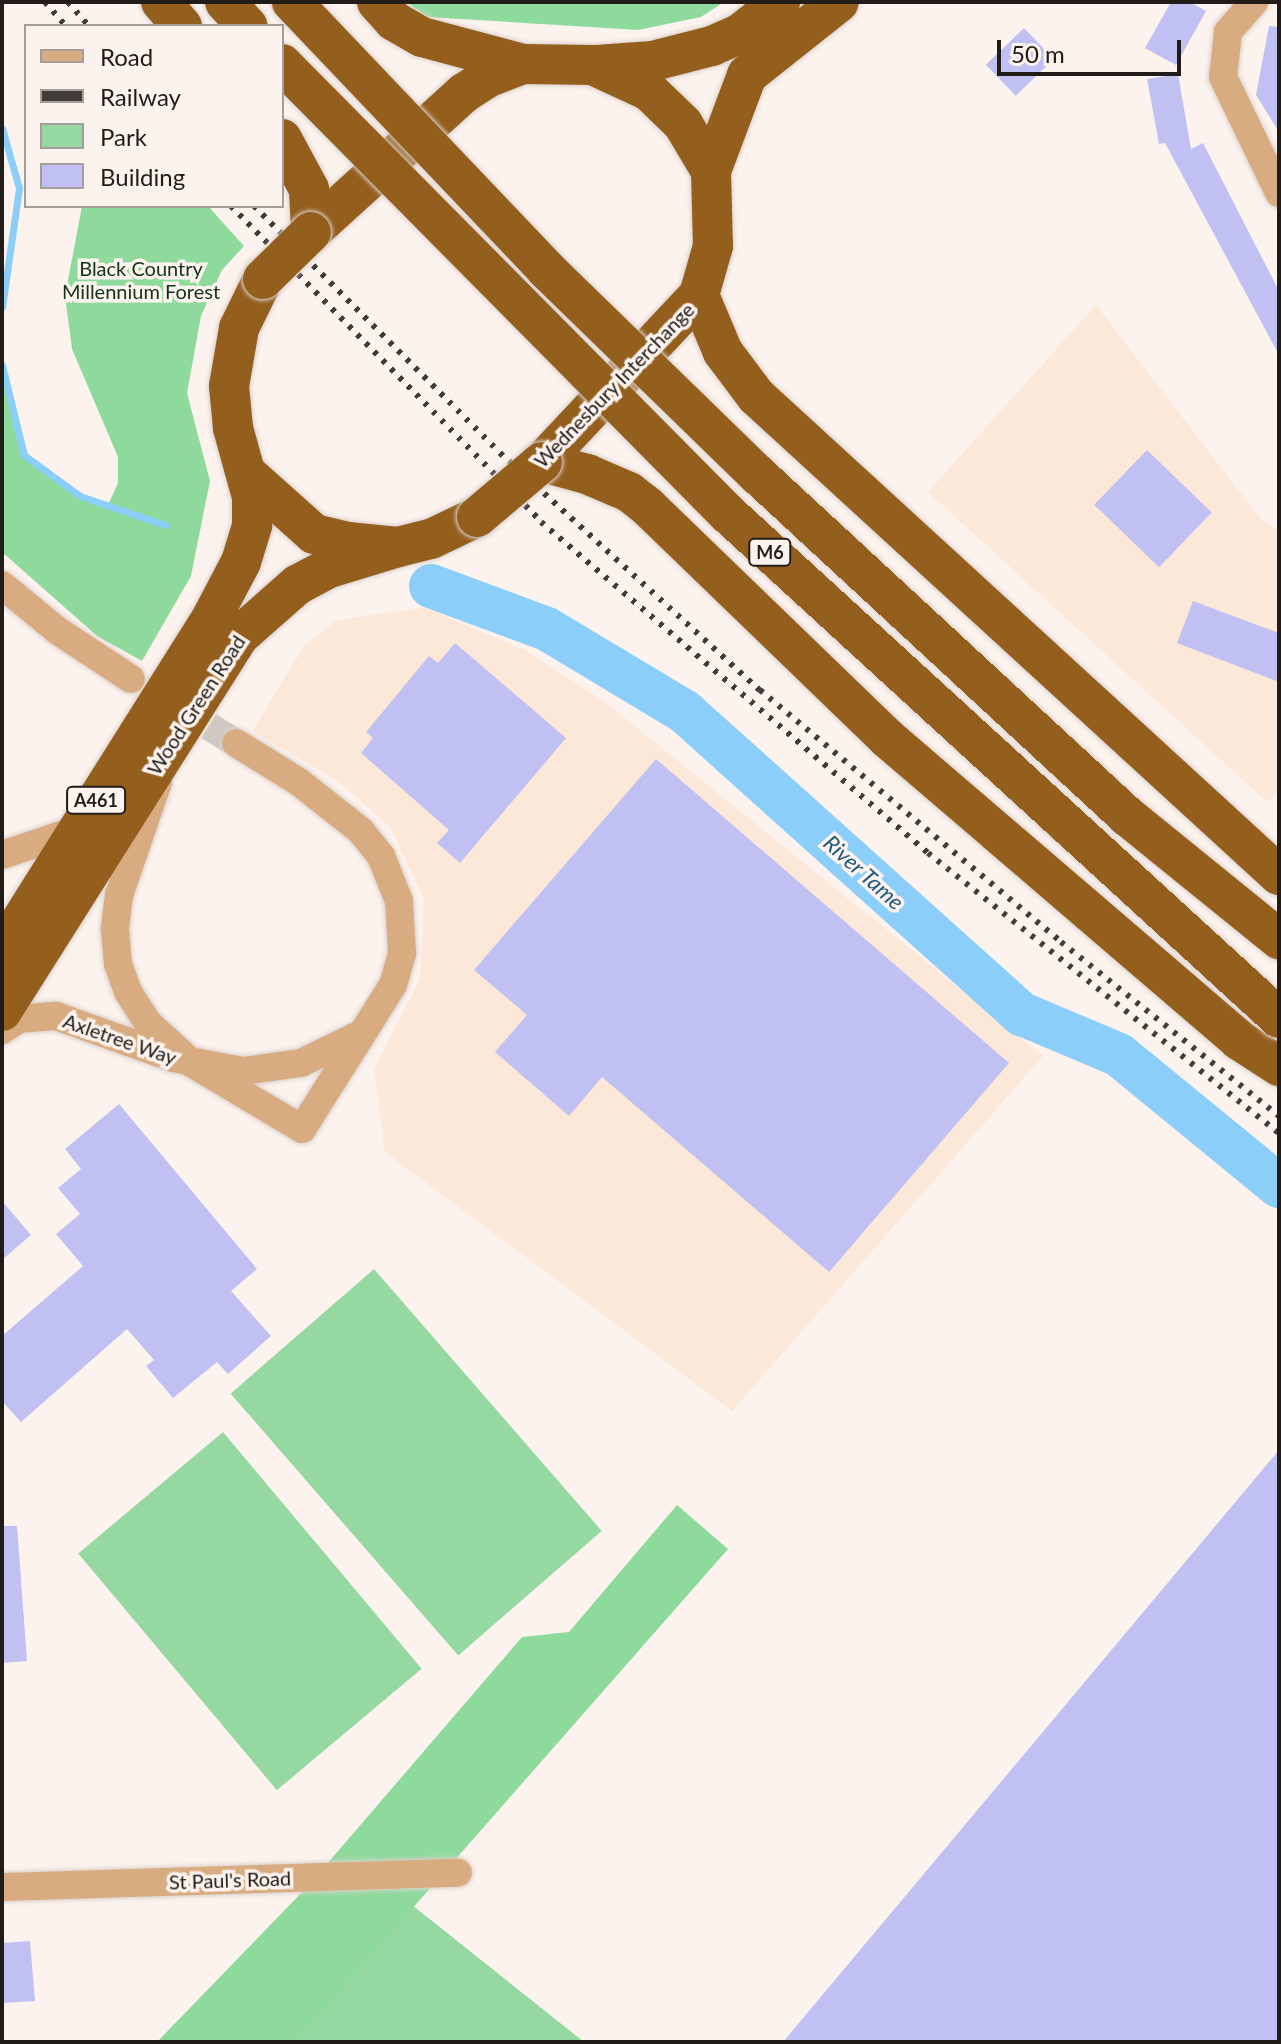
<!DOCTYPE html>
<html>
<head>
<meta charset="utf-8">
<style>
  body { margin:0 }
  #map { position:relative; width:1281px; height:2044px; overflow:hidden; background:#fdf3ee; font-family:Lato,sans-serif }
  div>[style] { position:absolute }
  .industrial>* { inset:0; background:#fbe8d8 }
  .green>* { inset:0; background:#95d8a1; transform-origin:0 0 }
  .forest>* { inset:0; background:#8eda9d }
  .stream>* { height:7px; margin:-3.5px; padding:0 3.5px; transform-origin:3.5px; border-radius:3.5px; background:#8ccefa }
  .river>* { height:44px; margin:-22px; padding:0 22px; transform-origin:22px; border-radius:22px; background:#8ccefa }
  .building>* { inset:0; background:#c0c1f2; transform-origin:0 0 }
  .minor-tunnel>* { height:28px; margin-top:-14px; transform-origin:0; background:repeating-linear-gradient(90deg,#d1c8c3 0 28px,transparent 0 42px) }
  .roads { filter:drop-shadow(0 0 2px #dad1cc) drop-shadow(0 0 2px #dad1cc) }
  .minor>* { height:28px; margin:-14px; padding:0 14px; transform-origin:14px; border-radius:14px; background:#d8ac80 }
  .highway>* { height:40px; margin:-20px; padding:0 20px; transform-origin:20px; border-radius:20px; background:#945e1d }
  .rail>* { height:6px; margin-top:-3px; transform-origin:0; background:repeating-linear-gradient(90deg,#423c38 0 4px,transparent 0 12px) }
  .bridges { filter:drop-shadow(0 0 2px #dad1cc) drop-shadow(0 0 2px #dad1cc) }
  .highway-bridge>* { height:40px; margin:-20px; padding:0 20px; transform-origin:20px; border-radius:20px; background:#945e1d }
  span { translate:-50% -50%; white-space:nowrap; text-align:center; line-height:1.15; -webkit-text-stroke:7px #fdf3ee; paint-order:stroke }
  .shield-label span { padding:2px 6px; background:#fdf3ee; border:2px solid; border-radius:6px; -webkit-text-stroke-width:0 }
  .shield-label { font-size:18px; color:#211c18; font-weight:700 }
  .park-label { font-size:20px; color:#12321a }
  .street-label { font-size:20px; color:#211c18 }
  .water-label { font-size:22px; color:#1b5b80; font-style:italic }
  .frame { position:absolute; inset:0; border:4px solid #211c18; pointer-events:none }
  .legend { position:absolute; left:24px; top:24px; width:260px; height:184px; box-sizing:border-box; background:#fdf3ee; border:2px solid #a59d98; margin:0; padding:10px 14px; list-style:none; font-size:24px; color:#211c18 }
  .legend li { display:flex; align-items:center; gap:16px; height:40px }
  .legend b { width:40px; border:2px solid #a59d98 }
  .scale { position:absolute; left:997px; top:40px; width:184px; height:36px; box-sizing:border-box; border:4px solid #211c18; border-top:0; padding-left:10px; font-size:24px; line-height:28px; white-space:nowrap; color:#211c18; -webkit-text-stroke:6px #fdf3ee; paint-order:stroke }
</style>
</head>
<body>
<div id="map">
  <div class="industrial">
    <i style="clip-path:polygon(1096px 305px,1260px 518px,1279px 532px,1279px 790px,1267px 802px,928px 492px)"></i>
    <i style="clip-path:polygon(423px 607px,525px 650px,605px 702px,1043px 1056px,732px 1411px,385px 1152px,374px 1069px,420px 978px,424px 899px,390px 827px,338px 781px,252px 731px,305px 645px,336px 621px)"></i>
  </div>
  <div class="green">
    <i style="left:374px;top:1269px;width:347px;height:190px;rotate:49deg"></i>
    <i style="left:223px;top:1432px;width:309px;height:189px;rotate:50deg"></i>
    <i style="clip-path:polygon(412px 1905px,584px 2042px,295px 2042px)"></i>
  </div>
  <div class="forest">
    <i style="clip-path:polygon(406px 2px,724px 2px,701px 17px,638px 30px,427px 17px)"></i>
    <i style="clip-path:polygon(82px 206px,208px 206px,244px 246px,222px 270px,201px 316px,187px 393px,210px 481px,191px 576px,142px 661px,97px 636px,2px 552px,2px 365px,24px 455px,80px 496px,108px 505px,118px 483px,118px 457px,72px 349px,65px 296px)"></i>
    <i style="clip-path:polygon(677px 1505px,728px 1549px,295px 2042px,157px 2042px,308px 1886px,522px 1637px,569px 1632px)"></i>
  </div>
  <div class="stream">
    <i style="left:2px;top:128px;width:62px;rotate:74.2deg"></i>
    <i style="left:19px;top:188px;width:120px;rotate:98.1deg"></i>
    <i style="left:2px;top:365px;width:93px;rotate:76.3deg"></i>
    <i style="left:24px;top:455px;width:69px;rotate:36.2deg"></i>
    <i style="left:80px;top:496px;width:90px;rotate:18.8deg"></i>
  </div>
  <div class="river">
    <i style="left:431px;top:586px;width:124px;rotate:20.3deg"></i>
    <i style="left:547px;top:629px;width:161px;rotate:31deg"></i>
    <i style="left:685px;top:712px;width:453px;rotate:41.9deg"></i>
    <i style="left:1022px;top:1014px;width:105px;rotate:22.9deg"></i>
    <i style="left:1119px;top:1055px;width:207px;rotate:39.3deg"></i>
  </div>
  <div class="building">
    <i style="clip-path:polygon(1171px 2px,1190px 2px,1206px 11px,1176px 65px,1145px 48px)"></i>
    <i style="clip-path:polygon(1269px 26px,1279px 27px,1279px 132px,1256px 95px)"></i>
    <i style="left:1024px;top:28px;width:43px;height:53px;rotate:46deg"></i>
    <i style="clip-path:polygon(1178px 74px,1191px 149px,1203px 143px,1279px 291px,1279px 355px,1165px 143px,1159px 144px,1147px 79px)"></i>
    <i style="left:1147px;top:450px;width:90px;height:76px;rotate:44deg"></i>
    <i style="clip-path:polygon(1193px 601px,1279px 633px,1279px 682px,1177px 643px)"></i>
    <i style="clip-path:polygon(455px 643px,566px 738px,460px 863px,437px 843px,449px 830px,361px 753px,373px 738px,366px 732px,429px 656px,438px 663px)"></i>
    <i style="clip-path:polygon(656px 759px,1009px 1063px,829px 1272px,602px 1077px,569px 1116px,495px 1052px,527px 1015px,474px 970px)"></i>
    <i style="clip-path:polygon(119px 1104px,257px 1269px,231px 1291px,271px 1336px,228px 1374px,217px 1362px,173px 1398px,146px 1366px,154px 1360px,127px 1329px,21px 1422px,2px 1401px,2px 1336px,83px 1266px,56px 1234px,80px 1214px,58px 1188px,81px 1169px,65px 1149px)"></i>
    <i style="clip-path:polygon(2px 1201px,31px 1235px,2px 1260px)"></i>
    <i style="clip-path:polygon(1279px 1450px,1279px 2042px,783px 2042px)"></i>
    <i style="clip-path:polygon(2px 1526px,17px 1526px,27px 1661px,2px 1663px)"></i>
    <i style="clip-path:polygon(30px 1941px,35px 2001px,2px 2003px,2px 1943px)"></i>
  </div>
  <div class="minor-tunnel">
    <i style="left:173px;top:704px;width:74px;rotate:31.8deg"></i>
  </div>
  <div class="roads">
    <div class="minor">
      <i style="left:1254px;top:2px;width:40px;rotate:131deg"></i>
      <i style="left:1228px;top:32px;width:45px;rotate:96.3deg"></i>
      <i style="left:1223px;top:77px;width:129px;rotate:64.2deg"></i>
      <i style="left:2px;top:585px;width:72px;rotate:39.4deg"></i>
      <i style="left:58px;top:631px;width:87px;rotate:33.3deg"></i>
      <i style="left:158px;top:782px;width:120px;rotate:109deg"></i>
      <i style="left:119px;top:895px;width:35px;rotate:97deg"></i>
      <i style="left:115px;top:930px;width:34px;rotate:85deg"></i>
      <i style="left:118px;top:964px;width:30px;rotate:70deg"></i>
      <i style="left:128px;top:992px;width:37px;rotate:57deg"></i>
      <i style="left:148px;top:1023px;width:61px;rotate:42.3deg"></i>
      <i style="left:193px;top:1064px;width:127px;rotate:30.8deg"></i>
      <i style="left:302px;top:1129px;width:170px;rotate:-57.7deg"></i>
      <i style="left:393px;top:985px;width:33px;rotate:-74deg"></i>
      <i style="left:402px;top:953px;width:52px;rotate:-93.3deg"></i>
      <i style="left:399px;top:901px;width:48px;rotate:-111.8deg"></i>
      <i style="left:381px;top:856px;width:32px;rotate:-129deg"></i>
      <i style="left:361px;top:831px;width:79px;rotate:-141.7deg"></i>
      <i style="left:299px;top:782px;width:74px;rotate:-148.2deg"></i>
      <i style="left:2px;top:855px;width:81px;rotate:-18.7deg"></i>
      <i style="left:2px;top:1030px;width:20px;rotate:-33deg"></i>
      <i style="left:19px;top:1019px;width:37px;rotate:-5deg"></i>
      <i style="left:56px;top:1016px;width:124px;rotate:19.7deg"></i>
      <i style="left:173px;top:1058px;width:71px;rotate:10.5deg"></i>
      <i style="left:243px;top:1071px;width:59px;rotate:-7.9deg"></i>
      <i style="left:301px;top:1063px;width:64px;rotate:-25.8deg"></i>
      <i style="left:2px;top:1887px;width:456px;rotate:-1.8deg"></i>
    </div>
    <div class="highway">
      <i style="left:161px;top:2px;width:32px;rotate:49deg"></i>
      <i style="left:225px;top:2px;width:33px;rotate:47deg"></i>
      <i style="left:377px;top:2px;width:25px;rotate:48deg"></i>
      <i style="left:394px;top:21px;width:32px;rotate:30deg"></i>
      <i style="left:422px;top:37px;width:105px;rotate:15deg"></i>
      <i style="left:597px;top:65px;width:56px;rotate:-4.1deg"></i>
      <i style="left:653px;top:61px;width:61px;rotate:-14.3deg"></i>
      <i style="left:712px;top:46px;width:32px;rotate:-24deg"></i>
      <i style="left:741px;top:33px;width:50px;rotate:-38.5deg"></i>
      <i style="left:282px;top:139px;width:57px;rotate:61.6deg"></i>
      <i style="left:309px;top:189px;width:43px;rotate:87.3deg"></i>
      <i style="left:711px;top:171px;width:103px;rotate:-69.4deg"></i>
      <i style="left:747px;top:75px;width:117px;rotate:-38.4deg"></i>
      <i style="left:311px;top:232px;width:207px;rotate:-42.3deg"></i>
      <i style="left:464px;top:93px;width:30px;rotate:-33deg"></i>
      <i style="left:489px;top:77px;width:36px;rotate:-21deg"></i>
      <i style="left:523px;top:64px;width:70px;rotate:0.8deg"></i>
      <i style="left:593px;top:65px;width:62px;rotate:24.9deg"></i>
      <i style="left:649px;top:91px;width:47px;rotate:44.1deg"></i>
      <i style="left:683px;top:124px;width:55px;rotate:59.2deg"></i>
      <i style="left:711px;top:171px;width:75px;rotate:88.5deg"></i>
      <i style="left:713px;top:246px;width:51px;rotate:105.9deg"></i>
      <i style="left:699px;top:295px;width:229px;rotate:133.2deg"></i>
      <i style="left:542px;top:462px;width:47px;rotate:14.9deg"></i>
      <i style="left:587px;top:474px;width:46px;rotate:23.2deg"></i>
      <i style="left:629px;top:492px;width:24px;rotate:38deg"></i>
      <i style="left:648px;top:507px;width:332px;rotate:44deg"></i>
      <i style="left:887px;top:738px;width:464px;rotate:40.6deg"></i>
      <i style="left:1239px;top:1040px;width:48px;rotate:33deg"></i>
      <i style="left:699px;top:295px;width:62px;rotate:67.2deg"></i>
      <i style="left:723px;top:352px;width:55px;rotate:53.1deg"></i>
      <i style="left:756px;top:396px;width:709px;rotate:42.49deg"></i>
      <i style="left:247px;top:474px;width:90px;rotate:41.8deg"></i>
      <i style="left:314px;top:534px;width:35px;rotate:13deg"></i>
      <i style="left:348px;top:542px;width:50px;rotate:5.7deg"></i>
      <i style="left:398px;top:547px;width:34px;rotate:-14deg"></i>
      <i style="left:431px;top:539px;width:51px;rotate:-25.6deg"></i>
      <i style="left:2px;top:951px;width:395px;rotate:-57.8deg"></i>
      <i style="left:212px;top:617px;width:62px;rotate:-62.2deg"></i>
      <i style="left:241px;top:562px;width:39px;rotate:-73deg"></i>
      <i style="left:252px;top:525px;width:28px;rotate:-90deg"></i>
      <i style="left:252px;top:497px;width:72px;rotate:-105.4deg"></i>
      <i style="left:233px;top:428px;width:42px;rotate:-95.4deg"></i>
      <i style="left:229px;top:386px;width:59px;rotate:-80.2deg"></i>
      <i style="left:239px;top:328px;width:55px;rotate:-63.9deg"></i>
      <i style="left:2px;top:1011px;width:442px;rotate:-57.7deg"></i>
      <i style="left:238px;top:637px;width:79px;rotate:-41.4deg"></i>
      <i style="left:297px;top:585px;width:36px;rotate:-28deg"></i>
      <i style="left:329px;top:568px;width:72px;rotate:-16.9deg"></i>
    </div>
  </div>
  <div class="rail">
    <i style="left:45px;top:2px;width:32px;rotate:49deg"></i>
    <i style="left:68px;top:2px;width:32px;rotate:49deg"></i>
    <i style="left:231px;top:206px;width:443px;rotate:45.5deg"></i>
    <i style="left:541px;top:522px;width:509px;rotate:40.54deg"></i>
    <i style="left:928px;top:853px;width:449px;rotate:38.6deg"></i>
    <i style="left:254px;top:206px;width:349px;rotate:45.1deg"></i>
    <i style="left:500px;top:453px;width:352px;rotate:42.4deg"></i>
    <i style="left:760px;top:690px;width:393px;rotate:39.9deg"></i>
    <i style="left:1061px;top:942px;width:279px;rotate:38.6deg"></i>
  </div>
  <div class="bridges">
    <div class="highway-bridge">
      <i style="left:292px;top:2px;width:369px;rotate:46.4deg"></i>
      <i style="left:546px;top:269px;width:296px;rotate:44.2deg"></i>
      <i style="left:758px;top:475px;width:502px;rotate:42.74deg"></i>
      <i style="left:1127px;top:816px;width:196px;rotate:39deg"></i>
      <i style="left:282px;top:64px;width:632px;rotate:45.26deg"></i>
      <i style="left:727px;top:513px;width:748px;rotate:42.45deg"></i>
      <i style="left:263px;top:279px;width:67px;rotate:-44.4deg"></i>
      <i style="left:477px;top:517px;width:85px;rotate:-40.2deg"></i>
    </div>
  </div>
  <div class="shield-label">
    <span style="left:770px;top:552px">M6</span>
    <span style="left:96px;top:800px">A461</span>
  </div>
  <div class="park-label">
    <span style="left:141px;top:280px">Black Country<br>Millennium Forest</span>
  </div>
  <div class="street-label">
    <span style="left:614px;top:385px;rotate:-46deg">Wednesbury Interchange</span>
    <span style="left:196px;top:705px;rotate:-57deg">Wood Green Road</span>
    <span style="left:120px;top:1039px;rotate:19deg">Axletree Way</span>
    <span style="left:230px;top:1880px;rotate:-2deg">St Paul's Road</span>
  </div>
  <div class="water-label">
    <span style="left:864px;top:872px;rotate:42deg">River Tame</span>
  </div>
  <div class="frame"></div>
  <ul class="legend">
  <li><b style="height:10px;background:#d8ac80"></b>Road</li>
  <li><b style="height:10px;background:#423c38"></b>Railway</li>
  <li><b style="height:22px;background:#95d8a1"></b>Park</li>
  <li><b style="height:22px;background:#c0c1f2"></b>Building</li>
  </ul>
  <div class="scale">50 m</div>
</div>
</body>
</html>
